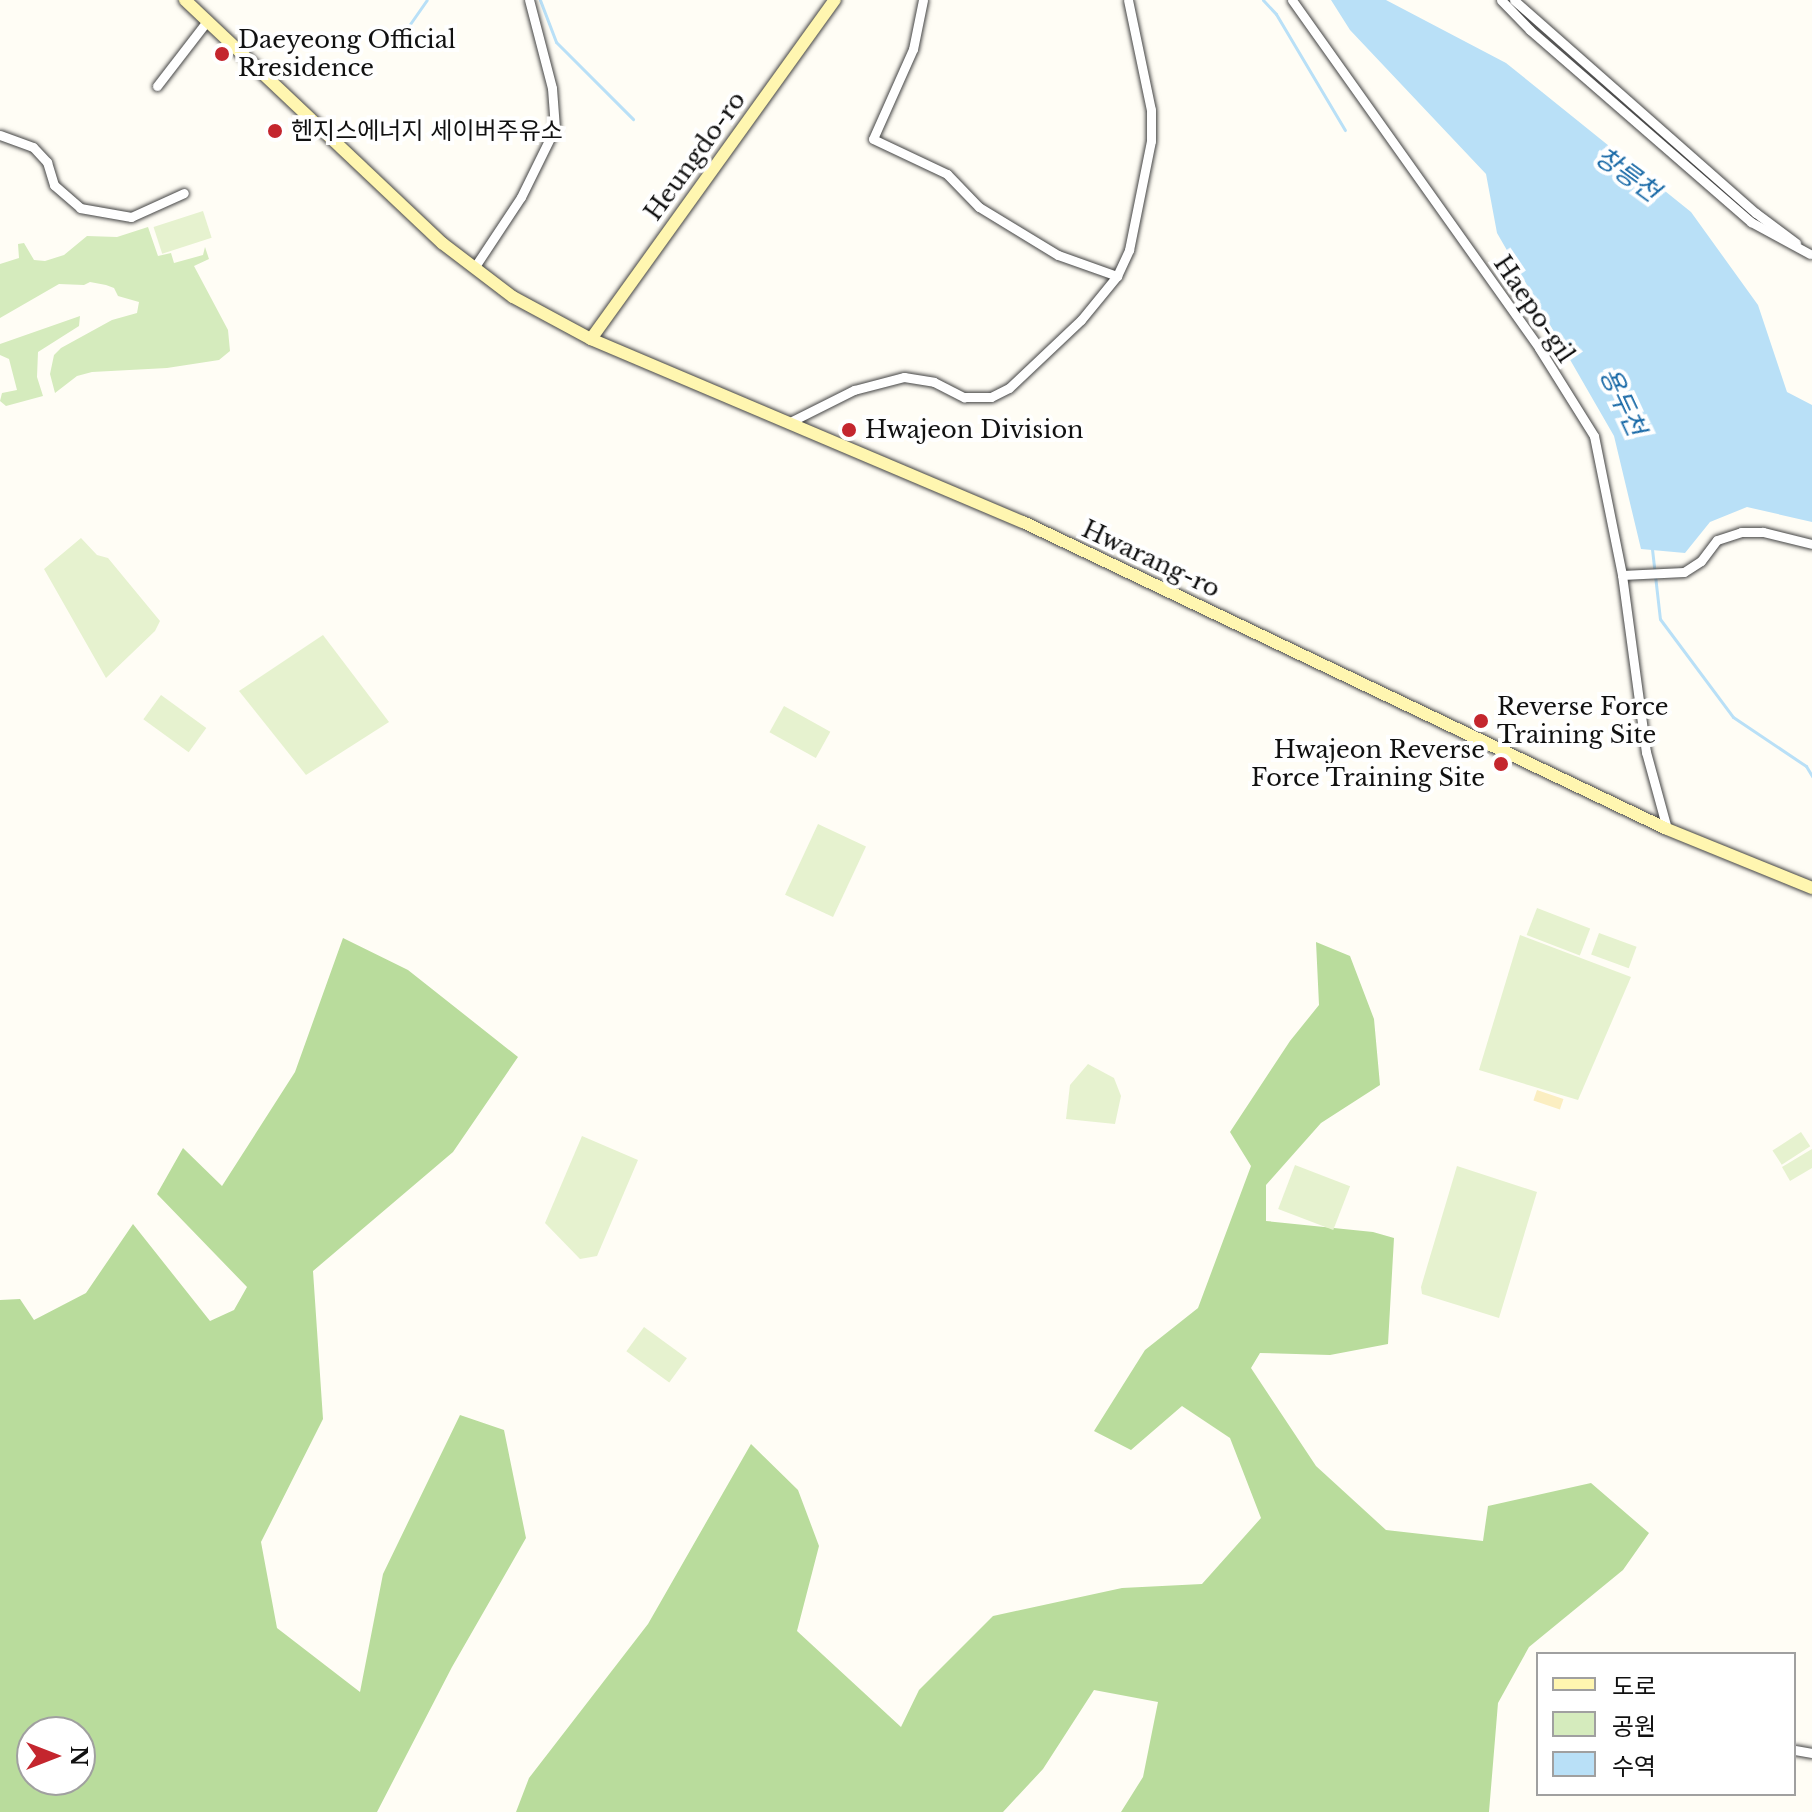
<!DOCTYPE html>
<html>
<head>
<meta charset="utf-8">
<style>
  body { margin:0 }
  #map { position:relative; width:1812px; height:1812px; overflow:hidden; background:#fffdf5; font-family:"Libre Baskerville","Noto Sans KR",serif }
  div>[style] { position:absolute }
  .green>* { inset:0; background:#d5ebbd }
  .forest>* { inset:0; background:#b9dc9c }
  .sand>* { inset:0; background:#fbeec1; transform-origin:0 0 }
  .pitch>* { inset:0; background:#e6f2cf; transform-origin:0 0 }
  .water>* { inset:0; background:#b9e0f7 }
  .stream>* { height:3px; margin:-1.5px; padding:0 1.5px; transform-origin:1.5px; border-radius:1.5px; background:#b9e0f7 }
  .roads { filter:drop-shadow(0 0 2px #444) drop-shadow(0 0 2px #444) }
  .street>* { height:9px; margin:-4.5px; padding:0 4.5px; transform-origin:4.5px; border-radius:4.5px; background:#fff }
  .secondary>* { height:12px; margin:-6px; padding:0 6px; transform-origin:6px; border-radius:6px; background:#fff6b0 }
  .dots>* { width:22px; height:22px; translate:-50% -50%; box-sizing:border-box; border:4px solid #fff; border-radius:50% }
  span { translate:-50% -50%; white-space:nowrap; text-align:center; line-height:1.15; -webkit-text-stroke:8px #fff; paint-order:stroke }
  .poi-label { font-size:24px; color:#111 }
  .left { translate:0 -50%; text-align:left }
  .right { translate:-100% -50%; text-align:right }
  .street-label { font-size:24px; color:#111 }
  .water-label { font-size:26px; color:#1768a6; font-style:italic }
  .legend { position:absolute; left:1536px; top:1652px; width:260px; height:144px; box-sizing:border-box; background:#fff; border:2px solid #a0a0a0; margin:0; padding:10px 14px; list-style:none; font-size:24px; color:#111 }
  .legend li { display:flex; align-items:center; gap:16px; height:40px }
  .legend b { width:40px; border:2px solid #a0a0a0 }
  .north { position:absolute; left:16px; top:1716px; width:80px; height:80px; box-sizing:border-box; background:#fff; border:2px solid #a0a0a0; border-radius:50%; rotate:90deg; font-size:22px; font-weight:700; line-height:32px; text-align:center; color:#111 }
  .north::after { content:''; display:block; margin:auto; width:28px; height:36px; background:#c4262e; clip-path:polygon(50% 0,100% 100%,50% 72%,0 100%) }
</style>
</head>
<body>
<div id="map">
  <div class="green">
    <i style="clip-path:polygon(148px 227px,158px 256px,171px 253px,174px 263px,203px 255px,205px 247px,209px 259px,194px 266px,228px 330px,230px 351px,219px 360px,167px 368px,92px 372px,77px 376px,55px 393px,50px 374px,54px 355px,61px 348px,112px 320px,137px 313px,139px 302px,118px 296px,114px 288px,106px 285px,90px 282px,84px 285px,59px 284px,0 318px,0 264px,19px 258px,18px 244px,24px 243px,34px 260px,45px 261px,64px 255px,87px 236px,117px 237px)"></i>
    <i style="clip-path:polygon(80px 316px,79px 326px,38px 352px,37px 377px,43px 396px,6px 406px,0 401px,2px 393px,17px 390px,9px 359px,0 355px,0 344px)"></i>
  </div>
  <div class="forest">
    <i style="clip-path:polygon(evenodd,343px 938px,408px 970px,518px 1057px,453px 1152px,313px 1271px,323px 1419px,261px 1542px,277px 1628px,360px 1692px,383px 1574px,460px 1415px,504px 1430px,526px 1538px,452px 1667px,377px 1812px,0 1812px,0 1300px,20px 1299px,34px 1320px,86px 1293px,133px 1224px,210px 1321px,234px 1310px,247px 1287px,157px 1194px,183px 1148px,222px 1186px,295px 1072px,343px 938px,32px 1732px,80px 1732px,80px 1780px,32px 1780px,32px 1732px)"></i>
    <i style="clip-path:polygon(1316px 942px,1350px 956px,1374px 1019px,1380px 1085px,1321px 1123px,1266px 1185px,1266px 1221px,1373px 1232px,1394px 1238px,1388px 1344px,1330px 1355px,1260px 1353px,1251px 1368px,1316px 1466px,1386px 1530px,1483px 1541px,1488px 1506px,1591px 1483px,1649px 1533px,1623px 1570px,1529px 1647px,1498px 1703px,1489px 1812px,1121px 1812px,1143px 1777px,1158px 1702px,1094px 1690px,1043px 1769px,1003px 1812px,516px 1812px,529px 1778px,648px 1624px,751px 1444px,798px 1490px,819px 1546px,797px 1631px,901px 1727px,919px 1690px,993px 1616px,1122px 1588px,1202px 1584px,1261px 1518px,1230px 1438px,1182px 1406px,1131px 1450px,1094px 1431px,1145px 1350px,1198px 1308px,1251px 1166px,1230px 1132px,1290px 1041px,1319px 1005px)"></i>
  </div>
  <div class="sand">
    <i style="left:1537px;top:1090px;width:28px;height:11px;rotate:19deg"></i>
  </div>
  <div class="pitch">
    <i style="left:203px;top:211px;width:28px;height:52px;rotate:72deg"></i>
    <i style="clip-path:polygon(81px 538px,97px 555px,108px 558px,160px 621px,155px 631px,106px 678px,44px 569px)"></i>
    <i style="clip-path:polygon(323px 635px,389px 722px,306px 775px,239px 691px)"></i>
    <i style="left:161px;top:695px;width:56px;height:30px;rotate:36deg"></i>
    <i style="left:784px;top:706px;width:53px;height:30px;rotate:29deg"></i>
    <i style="left:818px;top:824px;width:53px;height:78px;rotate:25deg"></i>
    <i style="left:1537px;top:908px;width:57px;height:29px;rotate:21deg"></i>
    <i style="left:1599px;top:933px;width:40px;height:23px;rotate:20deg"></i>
    <i style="clip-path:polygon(1520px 935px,1631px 977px,1578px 1100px,1479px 1070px)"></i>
    <i style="clip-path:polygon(1088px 1064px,1114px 1078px,1121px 1096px,1115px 1124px,1066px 1119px,1070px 1085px)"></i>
    <i style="left:1801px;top:1132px;width:17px;height:34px;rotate:57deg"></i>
    <i style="clip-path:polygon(582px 1136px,638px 1160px,597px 1256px,580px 1259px,545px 1223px)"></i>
    <i style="clip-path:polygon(1812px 1149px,1812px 1168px,1790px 1181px,1782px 1167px)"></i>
    <i style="left:1295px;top:1165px;width:59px;height:47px;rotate:21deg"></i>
    <i style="clip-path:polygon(1457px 1166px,1537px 1192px,1499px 1318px,1422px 1294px,1421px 1287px)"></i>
    <i style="left:644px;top:1327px;width:53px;height:30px;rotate:36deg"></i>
  </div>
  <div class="water">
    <i style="clip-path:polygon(1331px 0,1386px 0,1506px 63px,1691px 212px,1758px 305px,1787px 392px,1812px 405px,1812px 522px,1747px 507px,1710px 522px,1685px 553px,1641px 549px,1614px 436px,1497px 233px,1486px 174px,1350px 30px)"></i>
  </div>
  <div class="stream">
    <i style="left:540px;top:0;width:45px;rotate:69.1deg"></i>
    <i style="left:556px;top:42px;width:109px;rotate:45deg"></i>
    <i style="left:1263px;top:0;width:19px;rotate:47deg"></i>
    <i style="left:1276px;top:14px;width:135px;rotate:59.3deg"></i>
    <i style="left:410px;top:24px;width:29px;rotate:-55deg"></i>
    <i style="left:1652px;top:549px;width:70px;rotate:83.5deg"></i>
    <i style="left:1660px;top:619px;width:122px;rotate:53.3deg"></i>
    <i style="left:1733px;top:717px;width:88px;rotate:33.9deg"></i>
    <i style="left:1806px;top:766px;width:12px;rotate:59deg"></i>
  </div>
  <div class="roads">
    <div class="street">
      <i style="left:923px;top:0;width:50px;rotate:101.5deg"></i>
      <i style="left:913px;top:49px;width:98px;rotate:114deg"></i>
      <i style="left:873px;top:139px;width:82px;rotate:25.3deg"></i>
      <i style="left:947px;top:174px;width:46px;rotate:45.9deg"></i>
      <i style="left:979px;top:207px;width:92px;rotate:31.3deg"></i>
      <i style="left:1058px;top:255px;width:63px;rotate:19.6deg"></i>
      <i style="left:1292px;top:0;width:427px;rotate:54.6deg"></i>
      <i style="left:1539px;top:348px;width:104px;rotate:58deg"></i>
      <i style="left:1594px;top:436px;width:142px;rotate:78.6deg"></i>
      <i style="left:1622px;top:575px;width:179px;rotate:82.3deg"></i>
      <i style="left:1646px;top:752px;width:80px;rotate:74.7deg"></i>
      <i style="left:1501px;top:0;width:42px;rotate:46deg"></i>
      <i style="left:1530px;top:30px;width:293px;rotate:41deg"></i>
      <i style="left:1751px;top:222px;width:67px;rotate:28.5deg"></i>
      <i style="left:1514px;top:0;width:322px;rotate:41.4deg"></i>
      <i style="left:1756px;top:213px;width:50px;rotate:36.9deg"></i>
      <i style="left:157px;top:86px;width:82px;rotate:-52.4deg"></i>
      <i style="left:0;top:135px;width:35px;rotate:20deg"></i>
      <i style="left:33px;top:147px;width:21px;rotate:47deg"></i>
      <i style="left:47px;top:162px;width:24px;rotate:73deg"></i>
      <i style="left:54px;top:185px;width:35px;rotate:41deg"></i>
      <i style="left:80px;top:208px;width:52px;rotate:10deg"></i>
      <i style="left:131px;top:217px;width:58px;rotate:-24.4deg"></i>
      <i style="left:474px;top:268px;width:85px;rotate:-56.5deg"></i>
      <i style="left:521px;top:197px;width:77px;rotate:-63.8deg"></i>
      <i style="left:555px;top:128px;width:40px;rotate:-94.3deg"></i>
      <i style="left:552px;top:88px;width:91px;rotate:-104.6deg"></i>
      <i style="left:790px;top:422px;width:72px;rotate:-26.6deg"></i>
      <i style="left:854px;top:390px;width:52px;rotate:-14.6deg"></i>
      <i style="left:904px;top:377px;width:30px;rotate:9deg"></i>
      <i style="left:934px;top:382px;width:34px;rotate:27deg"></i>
      <i style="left:964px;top:397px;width:27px"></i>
      <i style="left:991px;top:397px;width:20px;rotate:-27deg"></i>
      <i style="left:1009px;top:388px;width:99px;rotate:-43.4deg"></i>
      <i style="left:1081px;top:320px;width:57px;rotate:-50.7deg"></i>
      <i style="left:1117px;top:276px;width:29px;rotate:-65deg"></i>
      <i style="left:1129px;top:250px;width:111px;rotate:-78.6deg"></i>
      <i style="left:1151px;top:141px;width:31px;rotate:-90deg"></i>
      <i style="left:1151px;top:110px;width:112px;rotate:-101.8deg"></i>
      <i style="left:1622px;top:575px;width:62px;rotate:-2.8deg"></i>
      <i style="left:1684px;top:572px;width:20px;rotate:-33deg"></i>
      <i style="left:1701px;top:561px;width:26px;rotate:-53deg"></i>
      <i style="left:1717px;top:540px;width:25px;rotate:-18deg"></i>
      <i style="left:1741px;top:532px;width:22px"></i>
      <i style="left:1763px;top:532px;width:50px;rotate:13.8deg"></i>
      <i style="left:1795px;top:1750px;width:17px;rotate:10deg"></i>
    </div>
    <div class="secondary">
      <i style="left:185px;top:0;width:354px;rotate:43.4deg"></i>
      <i style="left:442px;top:243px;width:89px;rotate:37.3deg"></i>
      <i style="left:513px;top:297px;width:89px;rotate:28.3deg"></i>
      <i style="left:591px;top:339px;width:469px;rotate:23deg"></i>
      <i style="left:1023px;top:522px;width:713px;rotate:25.49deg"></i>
      <i style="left:1667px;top:829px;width:157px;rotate:22.1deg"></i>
      <i style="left:591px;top:339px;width:418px;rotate:-54.3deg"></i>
    </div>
  </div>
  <div class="dots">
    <i style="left:222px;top:54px;background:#c4262e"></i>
    <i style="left:275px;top:131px;background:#c4262e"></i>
    <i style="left:849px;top:430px;background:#c4262e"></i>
    <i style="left:1481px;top:721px;background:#c4262e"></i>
    <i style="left:1501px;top:764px;background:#c4262e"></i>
  </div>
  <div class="poi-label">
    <span class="left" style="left:238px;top:54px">Daeyeong Official<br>Rresidence</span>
    <span class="left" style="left:291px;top:131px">헨지스에너지 세이버주유소</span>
    <span class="left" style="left:865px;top:430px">Hwajeon Division</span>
    <span class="left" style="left:1497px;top:721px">Reverse Force<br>Training Site</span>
    <span class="right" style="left:1485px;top:764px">Hwajeon Reverse<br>Force Training Site</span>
  </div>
  <div class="street-label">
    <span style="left:695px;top:156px;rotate:-54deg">Heungdo-ro</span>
    <span style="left:1534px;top:309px;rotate:56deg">Haepo-gil</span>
    <span style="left:1151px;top:559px;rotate:25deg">Hwarang-ro</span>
  </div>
  <div class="water-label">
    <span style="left:1627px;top:175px;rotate:36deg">창릉천</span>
    <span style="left:1622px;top:402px;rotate:65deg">용두천</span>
  </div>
  <ul class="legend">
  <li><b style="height:10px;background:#fff6b0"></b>도로</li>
  <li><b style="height:22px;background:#d5ebbd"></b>공원</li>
  <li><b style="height:22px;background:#b9e0f7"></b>수역</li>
  </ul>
  <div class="north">N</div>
</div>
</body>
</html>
